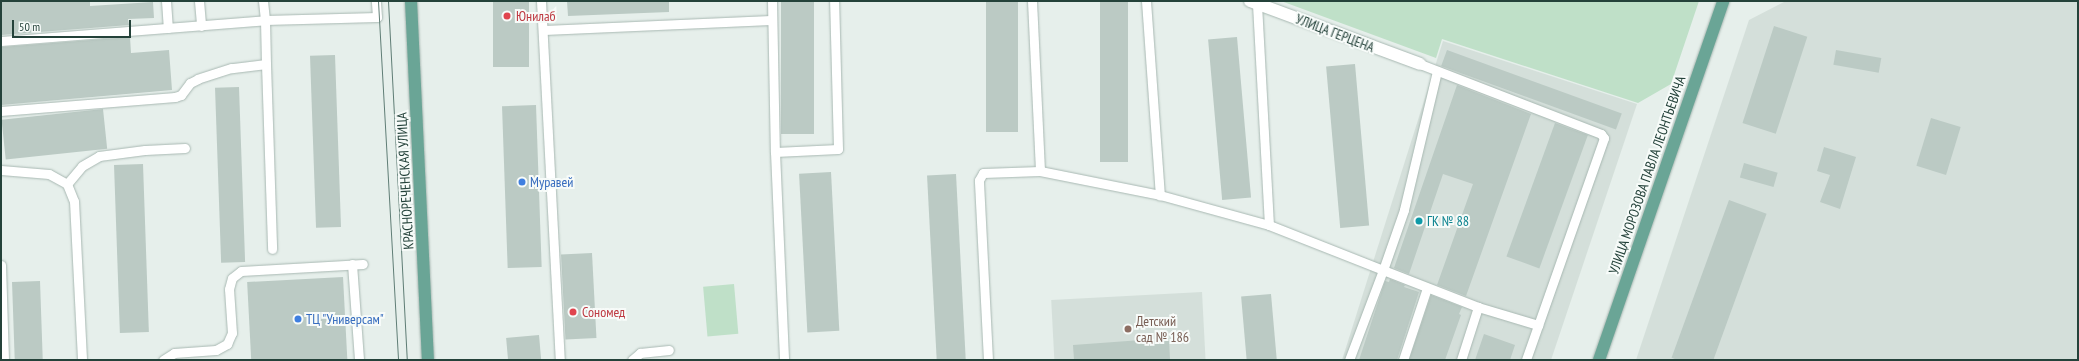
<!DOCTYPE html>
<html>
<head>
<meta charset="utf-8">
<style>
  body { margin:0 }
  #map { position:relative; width:2079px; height:361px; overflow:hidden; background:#e6efeb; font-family:"PT Sans Narrow",sans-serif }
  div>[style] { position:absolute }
  .built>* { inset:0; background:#d4dfda; transform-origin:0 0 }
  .green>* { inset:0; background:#bfe0c8; transform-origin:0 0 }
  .building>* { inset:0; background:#bbcac4; transform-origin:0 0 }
  .roads { filter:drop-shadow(0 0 1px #a8b8b2) drop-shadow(0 0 1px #a8b8b2) }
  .service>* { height:9px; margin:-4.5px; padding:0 4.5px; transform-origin:4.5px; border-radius:4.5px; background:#fff }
  .minor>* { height:12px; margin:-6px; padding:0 6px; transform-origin:6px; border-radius:6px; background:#fff }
  .primary>* { height:12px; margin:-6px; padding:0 6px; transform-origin:6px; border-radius:6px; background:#6aa596 }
  .tram>* { height:1px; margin:-0.5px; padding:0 0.5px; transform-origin:0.5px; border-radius:0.5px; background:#5f7d75 }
  .dots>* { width:11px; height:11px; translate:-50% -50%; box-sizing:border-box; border:2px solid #f7fbf9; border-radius:50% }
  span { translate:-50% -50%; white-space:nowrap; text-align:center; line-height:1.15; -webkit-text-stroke:4px #f7fbf9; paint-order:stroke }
  .health-label { font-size:14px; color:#be3a42 }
  .left { translate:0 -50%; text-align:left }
  .street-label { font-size:14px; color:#24423a }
  .shop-label { font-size:14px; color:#366cbe }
  .culture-label { font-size:14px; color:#0d838f }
  .education-label { font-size:14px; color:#785e54 }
  .frame { position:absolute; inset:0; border:2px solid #24423a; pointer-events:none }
  .scale { position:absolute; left:12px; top:20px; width:119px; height:18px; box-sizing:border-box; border:2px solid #24423a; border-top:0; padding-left:5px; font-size:12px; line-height:14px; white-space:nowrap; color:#24423a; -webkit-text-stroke:3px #f7fbf9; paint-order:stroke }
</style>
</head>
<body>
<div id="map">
  <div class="built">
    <i style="clip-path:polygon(1786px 1px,2078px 1px,2078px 360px,1636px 360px,1749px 20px)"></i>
    <i style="clip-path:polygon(1443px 41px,1637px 104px,1551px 360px,1342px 360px)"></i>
    <i style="left:1202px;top:292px;width:68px;height:151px;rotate:87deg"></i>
  </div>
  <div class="green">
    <i style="clip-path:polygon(1281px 1px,1699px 1px,1671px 84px,1638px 103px,1442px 39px,1436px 58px)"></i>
    <i style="left:734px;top:284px;width:50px;height:31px;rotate:85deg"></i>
  </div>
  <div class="building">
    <i style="clip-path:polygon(1px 1px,90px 1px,90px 6px,153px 2px,154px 18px,128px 19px,129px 25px,1px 35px)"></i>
    <i style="left:493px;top:1px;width:36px;height:66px"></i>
    <i style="clip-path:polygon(567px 1px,669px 1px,669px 12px,568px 16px)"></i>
    <i style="left:781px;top:1px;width:33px;height:133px"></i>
    <i style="left:986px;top:1px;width:32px;height:131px"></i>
    <i style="left:1100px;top:1px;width:28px;height:161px"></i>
    <i style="left:1774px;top:26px;width:35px;height:102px;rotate:18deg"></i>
    <i style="clip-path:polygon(130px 37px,131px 53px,169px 50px,172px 90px,1px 105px,1px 47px)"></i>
    <i style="left:1237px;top:37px;width:161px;height:29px;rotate:85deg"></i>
    <i style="left:1447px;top:50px;width:186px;height:17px;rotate:20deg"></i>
    <i style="left:1836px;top:50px;width:46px;height:15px;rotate:10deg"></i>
    <i style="left:335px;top:55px;width:172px;height:25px;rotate:88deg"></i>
    <i style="left:1355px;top:64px;width:162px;height:29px;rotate:85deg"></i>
    <i style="clip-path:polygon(1457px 85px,1531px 114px,1466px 296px,1437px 285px,1473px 184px,1443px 174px,1409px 274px,1394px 268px)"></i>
    <i style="left:239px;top:87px;width:175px;height:24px;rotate:88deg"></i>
    <i style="left:536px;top:105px;width:162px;height:34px;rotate:88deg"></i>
    <i style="left:103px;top:109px;width:40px;height:102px;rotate:84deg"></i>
    <i style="left:1931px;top:118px;width:31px;height:50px;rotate:17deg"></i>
    <i style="left:1555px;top:123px;width:35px;height:142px;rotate:20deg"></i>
    <i style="clip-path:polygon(1824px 147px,1856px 157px,1840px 209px,1820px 202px,1830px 175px,1817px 171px)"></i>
    <i style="left:1744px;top:163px;width:35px;height:15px;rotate:16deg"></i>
    <i style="left:143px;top:164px;width:168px;height:29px;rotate:88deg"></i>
    <i style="left:831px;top:172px;width:159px;height:32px;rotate:87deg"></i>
    <i style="left:956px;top:174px;width:186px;height:29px;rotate:87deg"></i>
    <i style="left:1729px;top:200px;width:40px;height:168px;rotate:20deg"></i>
    <i style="left:592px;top:253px;width:85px;height:31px;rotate:87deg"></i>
    <i style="left:343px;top:277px;width:83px;height:96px;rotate:87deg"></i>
    <i style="clip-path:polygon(1390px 279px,1405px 285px,1404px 287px,1419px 292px,1397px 360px,1359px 360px,1385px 281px,1389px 282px)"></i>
    <i style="left:40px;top:281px;width:79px;height:28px;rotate:88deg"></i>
    <i style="left:1271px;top:294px;width:66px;height:30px;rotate:85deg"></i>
    <i style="clip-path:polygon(1431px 295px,1462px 307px,1459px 314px,1461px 315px,1445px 360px,1409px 360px)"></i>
    <i style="clip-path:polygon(1484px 334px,1515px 345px,1510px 360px,1475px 360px)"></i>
    <i style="left:539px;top:335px;width:25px;height:33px;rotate:85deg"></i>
    <i style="clip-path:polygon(1169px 338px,1170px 360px,1074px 360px,1073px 345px)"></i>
  </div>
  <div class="roads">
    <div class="service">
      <i style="left:166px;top:1px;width:27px;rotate:86deg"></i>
      <i style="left:199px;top:1px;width:25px;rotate:85deg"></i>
      <i style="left:263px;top:1px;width:19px;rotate:84deg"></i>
      <i style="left:265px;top:20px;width:112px;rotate:-1.5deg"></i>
      <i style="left:377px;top:17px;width:16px;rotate:-94deg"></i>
      <i style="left:541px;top:1px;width:360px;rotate:87deg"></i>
      <i style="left:772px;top:1px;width:151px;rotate:88.9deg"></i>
      <i style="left:775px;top:152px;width:208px;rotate:87.5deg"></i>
      <i style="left:1032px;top:1px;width:170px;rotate:87.3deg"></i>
      <i style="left:1146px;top:1px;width:195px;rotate:85.9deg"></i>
      <i style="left:1257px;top:4px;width:221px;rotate:86.9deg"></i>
      <i style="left:543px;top:30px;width:229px;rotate:-2.5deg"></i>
      <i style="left:1px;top:41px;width:265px;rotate:-4.5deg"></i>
      <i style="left:265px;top:20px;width:44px;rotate:88.7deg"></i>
      <i style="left:266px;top:64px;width:35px;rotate:173deg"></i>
      <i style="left:231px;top:68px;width:35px;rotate:162deg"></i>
      <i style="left:198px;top:79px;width:9px;rotate:153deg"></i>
      <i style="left:190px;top:83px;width:15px;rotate:127deg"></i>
      <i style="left:181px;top:95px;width:6px;rotate:162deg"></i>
      <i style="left:175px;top:97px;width:175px;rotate:175.4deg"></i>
      <i style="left:266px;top:64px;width:185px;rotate:88.1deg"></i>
      <i style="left:1420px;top:64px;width:194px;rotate:21.1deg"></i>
      <i style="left:1601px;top:134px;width:5px;rotate:53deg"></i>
      <i style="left:1604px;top:138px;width:235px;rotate:109.4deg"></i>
      <i style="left:1437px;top:71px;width:143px;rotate:103.4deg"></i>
      <i style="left:1404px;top:210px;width:64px;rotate:109.3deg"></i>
      <i style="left:1383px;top:270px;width:102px;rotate:21.3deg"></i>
      <i style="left:1478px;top:307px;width:63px;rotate:16.7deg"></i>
      <i style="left:775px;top:152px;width:63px;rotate:-2.7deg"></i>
      <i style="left:838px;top:149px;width:148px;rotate:-91.5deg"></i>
      <i style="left:1px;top:170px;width:48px;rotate:4.8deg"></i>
      <i style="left:49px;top:174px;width:21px;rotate:29deg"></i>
      <i style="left:67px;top:184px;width:18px;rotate:68deg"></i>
      <i style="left:74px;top:201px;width:159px;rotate:87.1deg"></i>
      <i style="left:67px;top:184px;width:23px;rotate:-50deg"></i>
      <i style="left:82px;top:166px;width:20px;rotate:-30deg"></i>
      <i style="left:99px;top:156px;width:46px;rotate:-7.4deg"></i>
      <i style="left:145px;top:150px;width:40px;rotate:-2.9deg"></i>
      <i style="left:352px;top:264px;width:96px;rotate:85.8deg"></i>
      <i style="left:1px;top:265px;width:95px;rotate:88.2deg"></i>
      <i style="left:163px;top:360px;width:13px;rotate:-32deg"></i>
      <i style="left:174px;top:353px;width:42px;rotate:-4.1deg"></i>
      <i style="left:216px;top:350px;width:13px;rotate:-29deg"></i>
      <i style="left:227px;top:344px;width:12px;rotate:-66deg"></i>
      <i style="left:232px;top:333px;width:44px;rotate:-93.9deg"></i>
      <i style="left:229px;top:289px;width:11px;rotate:-75deg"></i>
      <i style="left:232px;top:278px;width:11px;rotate:-38deg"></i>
      <i style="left:241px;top:271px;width:122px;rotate:-3.3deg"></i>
      <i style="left:632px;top:360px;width:11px;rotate:-41deg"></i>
      <i style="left:640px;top:353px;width:29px;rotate:-6deg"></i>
      <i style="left:988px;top:360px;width:180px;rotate:-92.9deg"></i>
      <i style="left:979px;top:180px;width:8px;rotate:-60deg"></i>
      <i style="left:983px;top:173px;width:57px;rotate:-2deg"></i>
      <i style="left:1040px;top:171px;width:122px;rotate:11.3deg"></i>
      <i style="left:1160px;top:195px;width:113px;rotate:15.4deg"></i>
      <i style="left:1269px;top:225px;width:123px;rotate:21.5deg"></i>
      <i style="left:1383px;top:270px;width:96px;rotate:110.7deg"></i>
      <i style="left:1403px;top:360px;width:76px;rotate:-71.6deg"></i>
      <i style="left:1461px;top:360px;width:56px;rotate:-72.2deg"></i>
    </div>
    <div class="minor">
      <i style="left:1250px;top:1px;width:181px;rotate:20.3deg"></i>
    </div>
    <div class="primary">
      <i style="left:411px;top:1px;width:359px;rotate:87.3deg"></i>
      <i style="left:1599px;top:360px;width:380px;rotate:-70.9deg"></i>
    </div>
  </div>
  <div class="tram">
    <i style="left:378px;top:1px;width:360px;rotate:86.8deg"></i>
    <i style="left:388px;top:1px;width:360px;rotate:87deg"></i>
  </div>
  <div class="dots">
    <i style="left:507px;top:16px;background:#e0444e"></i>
    <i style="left:522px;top:182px;background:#3f7fe0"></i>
    <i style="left:1419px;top:221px;background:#0f9aa8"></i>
    <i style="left:573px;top:312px;background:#e0444e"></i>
    <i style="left:298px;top:319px;background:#3f7fe0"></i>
    <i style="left:1128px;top:329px;background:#8d6e63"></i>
  </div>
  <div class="health-label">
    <span class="left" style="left:516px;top:16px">Юнилаб</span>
    <span class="left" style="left:582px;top:312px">Сономед</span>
  </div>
  <div class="street-label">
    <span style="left:1335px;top:33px;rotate:21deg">УЛИЦА ГЕРЦЕНА</span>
    <span style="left:1647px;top:175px;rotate:-71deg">УЛИЦА МОРОЗОВА ПАВЛА ЛЕОНТЬЕВИЧА</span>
    <span style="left:405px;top:181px;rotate:-93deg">КРАСНОРЕЧЕНСКАЯ УЛИЦА</span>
  </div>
  <div class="shop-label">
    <span class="left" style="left:530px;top:182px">Муравей</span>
    <span class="left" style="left:306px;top:319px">ТЦ "Универсам"</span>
  </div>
  <div class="culture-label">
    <span class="left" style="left:1427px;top:221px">ГК № 88</span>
  </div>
  <div class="education-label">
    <span class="left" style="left:1136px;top:329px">Детский<br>сад № 186</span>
  </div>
  <div class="frame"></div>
  <div class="scale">50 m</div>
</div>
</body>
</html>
